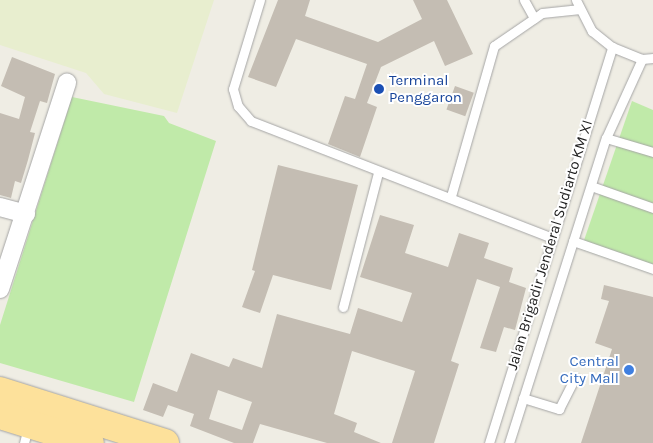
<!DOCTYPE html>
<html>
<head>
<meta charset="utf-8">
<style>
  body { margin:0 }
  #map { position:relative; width:653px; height:443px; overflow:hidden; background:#efede4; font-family:Karla,sans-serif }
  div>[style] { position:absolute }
  .farmland>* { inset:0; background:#e8eecf }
  .grass>* { inset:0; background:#c0eaa9 }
  .building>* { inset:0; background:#c4bdb3; transform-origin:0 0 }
  .roads { filter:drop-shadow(0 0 1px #a5a5a5) drop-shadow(0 0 1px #a5a5a5) }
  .lane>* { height:9px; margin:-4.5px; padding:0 4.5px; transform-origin:4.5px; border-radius:4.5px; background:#fff }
  .street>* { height:18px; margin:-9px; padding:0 9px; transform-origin:9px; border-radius:9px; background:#fff }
  .primary>* { height:28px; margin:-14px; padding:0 14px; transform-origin:14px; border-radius:14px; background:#fde19b }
  .dots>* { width:14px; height:14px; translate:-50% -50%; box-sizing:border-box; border:2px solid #fff; border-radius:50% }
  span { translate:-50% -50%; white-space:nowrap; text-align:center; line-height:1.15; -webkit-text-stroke:4px #fff; paint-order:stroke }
  .transit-label { font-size:15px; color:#164399 }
  .left { translate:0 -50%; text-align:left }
  .street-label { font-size:15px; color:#1e1e1e }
  .shop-label { font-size:15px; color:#366cbe }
  .right { translate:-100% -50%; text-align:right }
</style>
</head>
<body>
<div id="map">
  <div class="farmland">
    <i style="clip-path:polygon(0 0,214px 0,177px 113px,104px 94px,86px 73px,0 45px)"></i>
  </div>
  <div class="grass">
    <i style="clip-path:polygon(72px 97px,164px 116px,169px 123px,216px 141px,134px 402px,0 363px,0 325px)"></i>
    <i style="clip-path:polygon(632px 101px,653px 110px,653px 274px,581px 249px)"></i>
  </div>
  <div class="building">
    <i style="clip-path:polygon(278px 0,310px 0,305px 16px,378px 42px,422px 19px,413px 0,447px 0,473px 54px,445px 66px,434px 41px,381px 67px,367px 103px,377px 107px,360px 157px,328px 144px,345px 96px,355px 99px,367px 64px,296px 39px,276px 87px,248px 77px)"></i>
    <i style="clip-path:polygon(12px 57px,55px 74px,47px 103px,40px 101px,30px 132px,35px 133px,28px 160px,21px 183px,15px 181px,11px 198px,0 195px,0 113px,19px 119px,25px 97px,1px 86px)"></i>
    <i style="left:455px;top:86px;width:20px;height:25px;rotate:20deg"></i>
    <i style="clip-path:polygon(278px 165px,358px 185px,331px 290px,273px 275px,260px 313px,242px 307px,255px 271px,252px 270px)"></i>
    <i style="clip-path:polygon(evenodd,380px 215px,414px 225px,405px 253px,448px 267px,459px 233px,489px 243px,484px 258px,513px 268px,509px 282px,526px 288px,515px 330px,504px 327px,496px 352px,480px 348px,500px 287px,477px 279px,451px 361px,459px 364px,434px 443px,392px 443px,415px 371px,352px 351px,334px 414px,357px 423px,354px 432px,381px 443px,327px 443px,260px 424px,253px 443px,234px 443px,190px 426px,194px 414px,168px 405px,163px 417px,143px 410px,153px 383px,177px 392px,191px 353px,229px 367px,233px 358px,262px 368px,277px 314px,350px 334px,358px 308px,402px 322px,412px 293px,360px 277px,380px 215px,218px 390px,252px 402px,242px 430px,209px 419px,218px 390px)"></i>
    <i style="clip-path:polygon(604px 285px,653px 297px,653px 443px,581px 443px,612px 349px,595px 343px,609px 301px,601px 299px)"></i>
  </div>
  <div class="roads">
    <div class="lane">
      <i style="left:260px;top:0;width:93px;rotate:106.9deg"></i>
      <i style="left:233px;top:89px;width:18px;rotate:74deg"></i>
      <i style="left:238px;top:106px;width:20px;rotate:49deg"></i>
      <i style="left:251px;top:121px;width:323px;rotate:21.2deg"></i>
      <i style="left:524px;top:0;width:21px;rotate:61deg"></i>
      <i style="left:576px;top:0;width:35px;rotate:63deg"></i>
      <i style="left:592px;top:31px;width:26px;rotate:39deg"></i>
      <i style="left:612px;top:47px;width:32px;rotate:22deg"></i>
      <i style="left:642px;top:59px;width:11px;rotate:-5deg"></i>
      <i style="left:606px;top:138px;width:49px;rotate:16.6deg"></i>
      <i style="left:591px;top:186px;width:66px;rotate:19.5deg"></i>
      <i style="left:451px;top:196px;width:156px;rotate:-74deg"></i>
      <i style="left:494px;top:46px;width:58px;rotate:-34.5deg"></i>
      <i style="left:542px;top:13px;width:36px;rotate:-6deg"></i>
      <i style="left:573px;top:241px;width:85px;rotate:19.3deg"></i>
      <i style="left:343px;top:307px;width:138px;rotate:-75.4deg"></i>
      <i style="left:523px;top:398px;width:38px;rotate:17deg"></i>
      <i style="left:559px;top:409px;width:35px;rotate:-63deg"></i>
      <i style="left:24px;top:443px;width:16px;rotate:-76deg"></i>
      <i style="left:489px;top:443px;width:415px;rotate:-72.7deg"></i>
      <i style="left:509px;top:443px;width:320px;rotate:-72.4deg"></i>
      <i style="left:606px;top:138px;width:87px;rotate:-65.5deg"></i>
    </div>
    <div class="street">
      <i style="left:0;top:207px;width:27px;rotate:15deg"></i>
      <i style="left:0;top:289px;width:217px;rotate:-72deg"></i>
    </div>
    <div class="primary">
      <i style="left:0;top:391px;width:173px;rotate:17.5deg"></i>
      <i style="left:0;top:415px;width:94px;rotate:17.3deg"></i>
    </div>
  </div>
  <div class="dots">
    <i style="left:379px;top:89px;background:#1a4fb4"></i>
    <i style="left:629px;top:370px;background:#3f7fe0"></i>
  </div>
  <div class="transit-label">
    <span class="left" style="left:389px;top:89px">Terminal<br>Penggaron</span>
  </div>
  <div class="street-label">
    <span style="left:550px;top:245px;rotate:-73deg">Jalan Brigadir Jenderal Sudiarto KM XI</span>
  </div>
  <div class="shop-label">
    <span class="right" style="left:619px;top:370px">Central<br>City Mall</span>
  </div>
</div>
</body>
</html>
